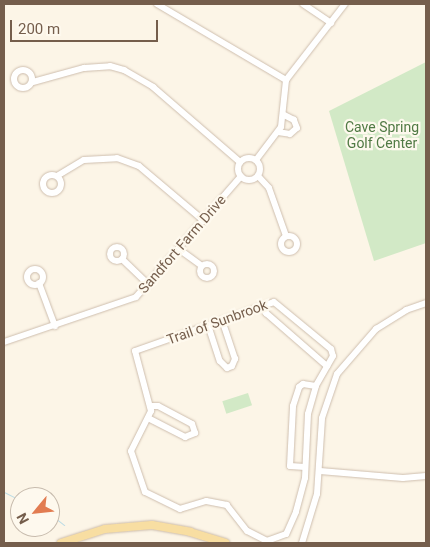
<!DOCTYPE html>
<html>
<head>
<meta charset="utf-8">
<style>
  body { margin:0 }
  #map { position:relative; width:430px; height:547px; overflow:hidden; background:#fcf5e7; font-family:Roboto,sans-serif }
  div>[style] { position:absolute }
  .green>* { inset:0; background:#d2e9c6; transform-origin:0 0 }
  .stream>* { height:1px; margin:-0.5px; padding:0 0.5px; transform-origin:0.5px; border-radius:0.5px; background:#bcdce5 }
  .roads { filter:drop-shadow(0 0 1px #cebeae) drop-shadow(0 0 1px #cebeae) }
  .minor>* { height:6px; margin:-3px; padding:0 3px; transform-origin:3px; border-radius:3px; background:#fff }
  .minor>.ring { margin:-3px; padding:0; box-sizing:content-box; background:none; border:6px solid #fff; border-radius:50% }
  .major>* { height:8px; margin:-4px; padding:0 4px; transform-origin:4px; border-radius:4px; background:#f8dea2 }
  span { translate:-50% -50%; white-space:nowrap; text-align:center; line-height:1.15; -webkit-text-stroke:4.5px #fef9ee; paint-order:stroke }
  .park-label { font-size:14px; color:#507a44 }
  .street-label { font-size:14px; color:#755e4c }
  .frame { position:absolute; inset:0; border:5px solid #755e4c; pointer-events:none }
  .north { position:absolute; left:10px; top:487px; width:50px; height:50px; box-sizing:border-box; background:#fef9ee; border:1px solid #c7bbad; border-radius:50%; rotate:242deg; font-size:14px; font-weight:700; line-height:20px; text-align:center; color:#755e4c }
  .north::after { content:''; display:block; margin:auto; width:18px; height:22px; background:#e27c51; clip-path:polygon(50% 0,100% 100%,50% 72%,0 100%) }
  .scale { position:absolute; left:10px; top:20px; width:148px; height:22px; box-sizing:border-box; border:2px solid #755e4c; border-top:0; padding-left:6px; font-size:15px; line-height:18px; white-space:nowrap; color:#755e4c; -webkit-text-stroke:4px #fef9ee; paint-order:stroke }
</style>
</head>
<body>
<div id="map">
  <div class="green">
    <i style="clip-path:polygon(426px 62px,426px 243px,374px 261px,329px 111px)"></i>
    <i style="left:248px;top:393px;width:13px;height:27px;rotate:72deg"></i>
  </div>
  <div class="stream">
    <i style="left:4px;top:492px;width:18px;rotate:27deg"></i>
    <i style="left:50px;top:514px;width:18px;rotate:38deg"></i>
  </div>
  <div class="roads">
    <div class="minor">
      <i style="left:157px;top:4px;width:150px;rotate:30.5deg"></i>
      <i style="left:303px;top:4px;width:34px;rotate:34deg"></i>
      <i class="ring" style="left:14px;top:70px;width:12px;height:12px"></i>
      <i style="left:33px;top:82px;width:53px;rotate:-15.4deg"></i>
      <i style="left:84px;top:68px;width:26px;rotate:-4deg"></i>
      <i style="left:110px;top:66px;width:15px;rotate:16deg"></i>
      <i style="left:124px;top:70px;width:34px;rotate:30deg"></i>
      <i style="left:153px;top:87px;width:115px;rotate:40.8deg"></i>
      <i style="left:278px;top:132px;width:12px;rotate:9deg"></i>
      <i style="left:290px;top:134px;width:9px;rotate:-41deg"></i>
      <i style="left:297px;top:128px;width:9px;rotate:-111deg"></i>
      <i style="left:294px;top:120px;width:11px;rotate:-153deg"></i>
      <i class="ring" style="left:238px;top:158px;width:16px;height:16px"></i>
      <i style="left:256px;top:160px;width:41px;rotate:-52.9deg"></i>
      <i style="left:281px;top:127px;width:47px;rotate:-83.9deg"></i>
      <i style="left:286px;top:80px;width:96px;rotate:-52.2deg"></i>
      <i class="ring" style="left:43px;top:175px;width:12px;height:12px"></i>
      <i style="left:57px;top:176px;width:31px;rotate:-31deg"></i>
      <i style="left:84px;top:160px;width:33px;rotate:-3deg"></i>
      <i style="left:117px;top:158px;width:23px;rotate:20deg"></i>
      <i style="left:139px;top:166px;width:85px;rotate:40.2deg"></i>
      <i style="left:258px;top:176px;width:16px;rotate:47deg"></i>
      <i style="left:269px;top:188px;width:51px;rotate:70.5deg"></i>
      <i class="ring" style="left:281px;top:236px;width:10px;height:10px"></i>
      <i class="ring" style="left:110px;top:247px;width:8px;height:8px"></i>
      <i style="left:180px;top:250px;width:27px;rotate:36deg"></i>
      <i style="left:122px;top:259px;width:37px;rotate:44deg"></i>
      <i class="ring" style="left:200px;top:264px;width:8px;height:8px"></i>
      <i class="ring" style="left:27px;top:269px;width:10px;height:10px"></i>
      <i style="left:39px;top:283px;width:46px;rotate:69.6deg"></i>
      <i style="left:274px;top:302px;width:74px;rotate:39.5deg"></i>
      <i style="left:331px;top:349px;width:7px;rotate:74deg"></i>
      <i style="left:333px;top:356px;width:34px;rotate:120deg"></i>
      <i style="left:316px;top:386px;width:29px;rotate:106deg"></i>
      <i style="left:308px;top:414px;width:64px;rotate:92.7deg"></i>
      <i style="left:305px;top:478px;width:35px;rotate:105deg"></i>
      <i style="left:296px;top:512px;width:24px;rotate:114deg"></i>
      <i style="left:286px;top:534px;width:20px;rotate:160deg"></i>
      <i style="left:267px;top:541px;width:22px;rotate:-153deg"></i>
      <i style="left:247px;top:531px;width:33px;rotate:-128deg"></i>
      <i style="left:227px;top:505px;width:21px;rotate:-169deg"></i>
      <i style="left:206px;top:501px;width:27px;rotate:163deg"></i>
      <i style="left:180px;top:509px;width:39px;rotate:-154deg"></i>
      <i style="left:145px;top:492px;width:43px;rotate:-108.9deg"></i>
      <i style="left:131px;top:451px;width:45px;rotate:-63.4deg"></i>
      <i style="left:151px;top:411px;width:62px;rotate:-104.9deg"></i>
      <i style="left:135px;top:351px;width:147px;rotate:-19.4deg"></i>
      <i style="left:263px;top:306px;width:8px;rotate:67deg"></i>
      <i style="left:266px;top:313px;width:81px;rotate:41deg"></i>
      <i style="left:208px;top:325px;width:38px;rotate:72deg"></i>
      <i style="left:220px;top:361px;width:10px;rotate:45deg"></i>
      <i style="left:227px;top:368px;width:5px;rotate:-22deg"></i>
      <i style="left:232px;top:366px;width:8px;rotate:-67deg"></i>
      <i style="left:235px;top:359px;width:41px;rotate:-108.4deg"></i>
      <i style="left:4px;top:342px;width:139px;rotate:-18.8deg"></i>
      <i style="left:136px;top:297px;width:160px;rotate:-49deg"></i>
      <i style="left:148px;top:418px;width:42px;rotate:27.2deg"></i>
      <i style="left:185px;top:437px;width:11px;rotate:-22deg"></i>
      <i style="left:195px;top:433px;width:9px;rotate:-108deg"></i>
      <i style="left:192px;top:424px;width:38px;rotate:-152deg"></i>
      <i style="left:158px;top:406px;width:8px;rotate:180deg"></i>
      <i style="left:305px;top:467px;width:15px;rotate:-176deg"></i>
      <i style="left:290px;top:466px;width:60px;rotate:-87.1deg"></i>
      <i style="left:293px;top:406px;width:20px;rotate:-72deg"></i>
      <i style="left:299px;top:387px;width:5px;rotate:-37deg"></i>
      <i style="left:303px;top:384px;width:13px;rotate:9deg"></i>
      <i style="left:320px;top:471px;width:83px;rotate:4.8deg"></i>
      <i style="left:403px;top:478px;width:23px;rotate:-5deg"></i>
      <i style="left:302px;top:543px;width:51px;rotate:-73deg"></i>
      <i style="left:317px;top:494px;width:76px;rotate:-86.2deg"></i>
      <i style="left:322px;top:418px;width:46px;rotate:-71.2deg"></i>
      <i style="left:337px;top:374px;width:60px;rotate:-49.1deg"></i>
      <i style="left:376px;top:329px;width:36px;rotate:-32deg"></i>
      <i style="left:406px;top:310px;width:21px;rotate:-19deg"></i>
    </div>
    <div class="major">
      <i style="left:61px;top:543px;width:46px;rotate:-17.7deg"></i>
      <i style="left:105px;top:529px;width:47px;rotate:-4.9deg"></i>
      <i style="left:152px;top:525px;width:39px;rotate:10deg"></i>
      <i style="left:190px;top:532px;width:37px;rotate:17deg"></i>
    </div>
  </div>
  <div class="park-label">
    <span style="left:382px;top:135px">Cave Spring<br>Golf Center</span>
  </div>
  <div class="street-label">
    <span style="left:182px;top:244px;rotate:-49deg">Sandfort Farm Drive</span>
    <span style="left:217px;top:322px;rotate:-20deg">Trail of Sunbrook</span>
  </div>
  <div class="frame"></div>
  <div class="north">N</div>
  <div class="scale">200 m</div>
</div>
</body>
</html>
